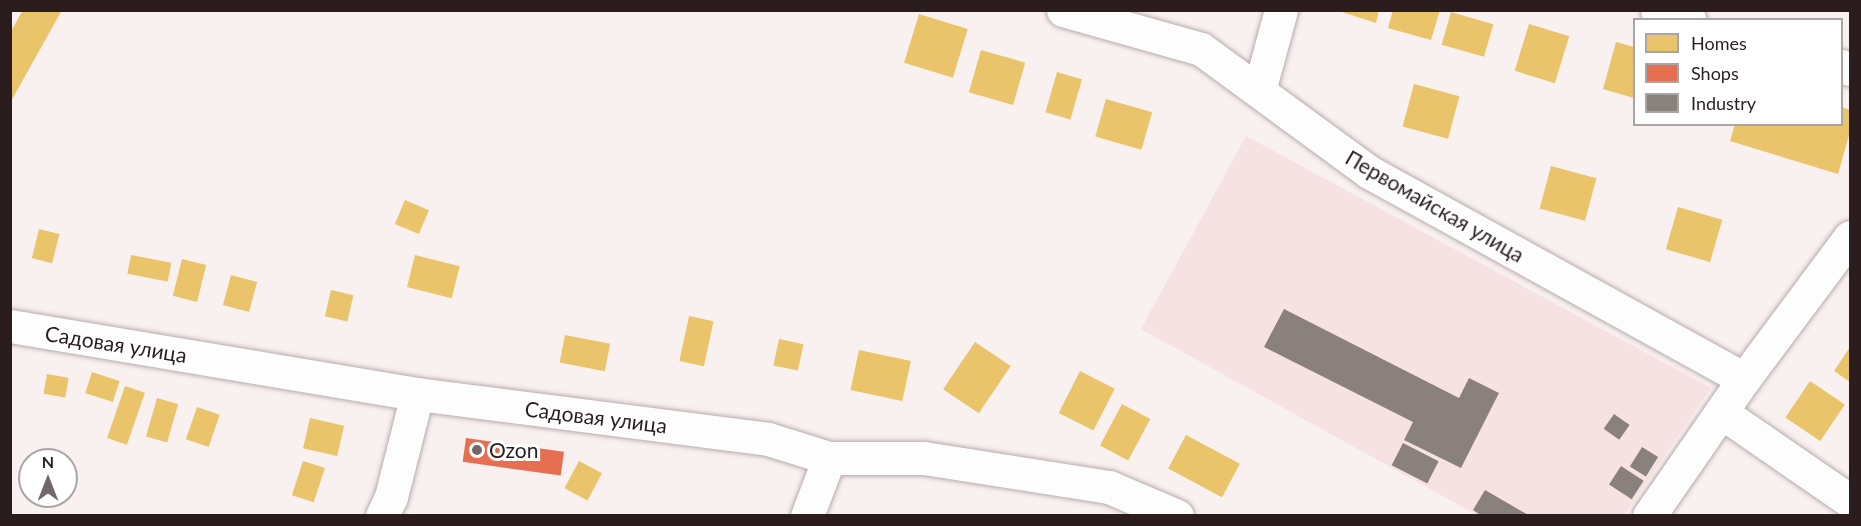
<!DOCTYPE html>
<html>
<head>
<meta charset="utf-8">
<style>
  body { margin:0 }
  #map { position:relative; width:1861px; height:526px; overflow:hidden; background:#f9f0f0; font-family:Lato,sans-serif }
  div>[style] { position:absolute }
  .built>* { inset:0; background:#f6e2e3 }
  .homes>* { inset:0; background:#e9c46a; transform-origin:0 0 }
  .shops>* { inset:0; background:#e76f51; transform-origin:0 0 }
  .industry>* { inset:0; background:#8a817c; transform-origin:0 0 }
  .roads { filter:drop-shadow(0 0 2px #b7acac) drop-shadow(0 0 2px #b7acac) }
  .minor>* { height:33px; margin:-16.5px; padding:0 16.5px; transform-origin:16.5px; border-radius:16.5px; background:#fefdfd }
  .dots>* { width:16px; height:16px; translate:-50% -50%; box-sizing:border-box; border:3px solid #fff; border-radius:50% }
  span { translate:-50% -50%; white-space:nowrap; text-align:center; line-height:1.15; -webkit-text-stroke:6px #fff; paint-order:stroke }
  .street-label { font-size:21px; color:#2b1d1e }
  .poi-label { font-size:21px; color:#2b1d1e }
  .left { translate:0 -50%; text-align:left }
  .frame { position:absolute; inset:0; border:12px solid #2b1d1e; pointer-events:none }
  .legend { position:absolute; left:1633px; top:18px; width:210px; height:108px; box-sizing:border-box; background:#fff; border:2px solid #aaa5a5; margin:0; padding:8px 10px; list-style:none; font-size:18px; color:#2b1d1e }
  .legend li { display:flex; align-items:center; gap:12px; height:30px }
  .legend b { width:30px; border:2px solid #aaa5a5 }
  .north { position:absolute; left:18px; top:448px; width:60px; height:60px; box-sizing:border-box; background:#fff; border:2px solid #aaa5a5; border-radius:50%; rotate:0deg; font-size:16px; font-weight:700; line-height:24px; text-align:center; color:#2b1d1e }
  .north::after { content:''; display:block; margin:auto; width:21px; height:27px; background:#736768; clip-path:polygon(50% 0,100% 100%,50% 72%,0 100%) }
</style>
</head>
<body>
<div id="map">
  <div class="built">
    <i style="clip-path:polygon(1246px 136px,1711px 388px,1624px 515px,1477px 515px,1141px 329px)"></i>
  </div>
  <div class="homes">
    <i style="clip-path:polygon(23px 10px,62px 10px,10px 103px,10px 33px)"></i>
    <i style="clip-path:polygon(1336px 10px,1379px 10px,1376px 23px)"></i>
    <i style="clip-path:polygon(1393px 10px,1440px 10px,1431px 40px,1388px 28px)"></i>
    <i style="left:1451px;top:12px;width:44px;height:34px;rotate:16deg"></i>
    <i style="left:919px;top:14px;width:51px;height:51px;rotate:17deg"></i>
    <i style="left:1529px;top:24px;width:42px;height:49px;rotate:17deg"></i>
    <i style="clip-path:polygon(1616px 42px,1634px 47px,1634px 98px,1603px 89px)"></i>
    <i style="left:981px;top:50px;width:46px;height:44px;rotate:16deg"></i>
    <i style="left:1057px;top:72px;width:26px;height:42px;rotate:16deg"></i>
    <i style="left:1414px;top:84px;width:47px;height:44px;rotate:15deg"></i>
    <i style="left:1106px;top:99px;width:48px;height:39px;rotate:16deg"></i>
    <i style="clip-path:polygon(1842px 107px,1850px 110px,1850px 132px,1838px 174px,1730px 141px,1735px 124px,1842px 124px)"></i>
    <i style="left:1551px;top:166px;width:47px;height:44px;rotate:15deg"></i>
    <i style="left:405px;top:200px;width:26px;height:26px;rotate:23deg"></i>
    <i style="left:1678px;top:207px;width:46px;height:44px;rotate:16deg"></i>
    <i style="left:39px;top:229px;width:21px;height:30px;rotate:14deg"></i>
    <i style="left:131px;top:255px;width:41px;height:19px;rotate:11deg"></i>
    <i style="left:415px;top:255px;width:46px;height:33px;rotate:14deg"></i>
    <i style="left:182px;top:259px;width:25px;height:38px;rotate:14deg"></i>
    <i style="left:231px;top:275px;width:27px;height:31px;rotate:15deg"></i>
    <i style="left:331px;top:290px;width:23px;height:27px;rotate:13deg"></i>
    <i style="left:689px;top:316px;width:25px;height:46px;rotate:12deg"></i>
    <i style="left:565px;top:335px;width:46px;height:28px;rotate:11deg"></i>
    <i style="left:779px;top:339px;width:25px;height:27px;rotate:12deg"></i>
    <i style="left:975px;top:342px;width:43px;height:57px;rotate:34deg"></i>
    <i style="clip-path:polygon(1850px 347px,1850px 382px,1834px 371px)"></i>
    <i style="left:859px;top:350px;width:53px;height:41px;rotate:12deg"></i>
    <i style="left:1080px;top:371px;width:39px;height:47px;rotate:27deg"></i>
    <i style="left:92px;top:372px;width:29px;height:22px;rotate:18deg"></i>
    <i style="left:47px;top:374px;width:22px;height:20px;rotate:10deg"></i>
    <i style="left:1810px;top:381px;width:42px;height:44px;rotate:34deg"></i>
    <i style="left:125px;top:386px;width:21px;height:55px;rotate:19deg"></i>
    <i style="left:157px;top:398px;width:22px;height:40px;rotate:16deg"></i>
    <i style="left:1122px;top:404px;width:32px;height:47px;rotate:28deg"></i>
    <i style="left:197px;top:407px;width:24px;height:34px;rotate:19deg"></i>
    <i style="left:310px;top:418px;width:35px;height:31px;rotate:13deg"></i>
    <i style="left:1186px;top:435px;width:61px;height:38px;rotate:28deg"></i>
    <i style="left:303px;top:461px;width:23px;height:36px;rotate:18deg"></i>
    <i style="left:579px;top:461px;width:26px;height:31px;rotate:28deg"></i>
  </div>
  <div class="shops">
    <i style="left:466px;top:438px;width:99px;height:24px;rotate:8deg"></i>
  </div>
  <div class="industry">
    <i style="clip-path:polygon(1284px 309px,1459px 398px,1469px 378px,1499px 393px,1461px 468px,1404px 440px,1413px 422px,1264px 347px)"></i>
    <i style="left:1614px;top:414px;width:19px;height:18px;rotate:35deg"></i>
    <i style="left:1403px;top:443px;width:40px;height:25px;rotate:27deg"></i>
    <i style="left:1642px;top:447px;width:19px;height:23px;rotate:32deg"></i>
    <i style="left:1621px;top:466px;width:27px;height:22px;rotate:33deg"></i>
    <i style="clip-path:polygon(1485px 490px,1530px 516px,1482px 516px,1473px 510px)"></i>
  </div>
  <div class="roads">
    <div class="minor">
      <i style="left:1063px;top:10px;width:143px;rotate:15.8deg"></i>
      <i style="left:1201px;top:49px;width:208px;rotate:36.2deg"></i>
      <i style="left:1369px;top:172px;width:428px;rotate:28.9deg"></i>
      <i style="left:1657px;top:10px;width:34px;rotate:17deg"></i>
      <i style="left:1842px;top:66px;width:9px;rotate:21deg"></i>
      <i style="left:1259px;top:91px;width:84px;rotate:-74.8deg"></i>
      <i style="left:10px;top:326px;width:413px;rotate:9.5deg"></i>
      <i style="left:417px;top:394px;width:354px;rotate:7.3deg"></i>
      <i style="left:768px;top:439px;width:64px;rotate:17.3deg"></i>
      <i style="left:829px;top:458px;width:95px"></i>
      <i style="left:924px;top:458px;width:187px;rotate:8.9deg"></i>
      <i style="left:1109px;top:487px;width:74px;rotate:23.1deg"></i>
      <i style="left:1721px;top:412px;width:157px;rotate:34.6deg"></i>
      <i style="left:382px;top:516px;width:21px;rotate:-65deg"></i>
      <i style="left:391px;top:497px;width:106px;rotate:-75.8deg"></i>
      <i style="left:807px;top:516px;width:62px;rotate:-69.2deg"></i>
      <i style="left:1649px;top:516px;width:167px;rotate:-55.3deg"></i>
      <i style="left:1744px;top:379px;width:177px;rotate:-53.3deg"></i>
    </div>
  </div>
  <div class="dots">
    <i style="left:477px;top:450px;background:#736768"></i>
  </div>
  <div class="street-label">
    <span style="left:1435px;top:206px;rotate:30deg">Первомайская улица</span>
    <span style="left:116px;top:344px;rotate:9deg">Садовая улица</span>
    <span style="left:596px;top:417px;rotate:7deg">Садовая улица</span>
  </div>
  <div class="poi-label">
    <span class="left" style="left:489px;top:450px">Ozon</span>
  </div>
  <div class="frame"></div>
  <ul class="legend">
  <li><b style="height:16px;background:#e9c46a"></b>Homes</li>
  <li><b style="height:16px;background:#e76f51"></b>Shops</li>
  <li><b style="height:16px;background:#8a817c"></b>Industry</li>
  </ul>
  <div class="north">N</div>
</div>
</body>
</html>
